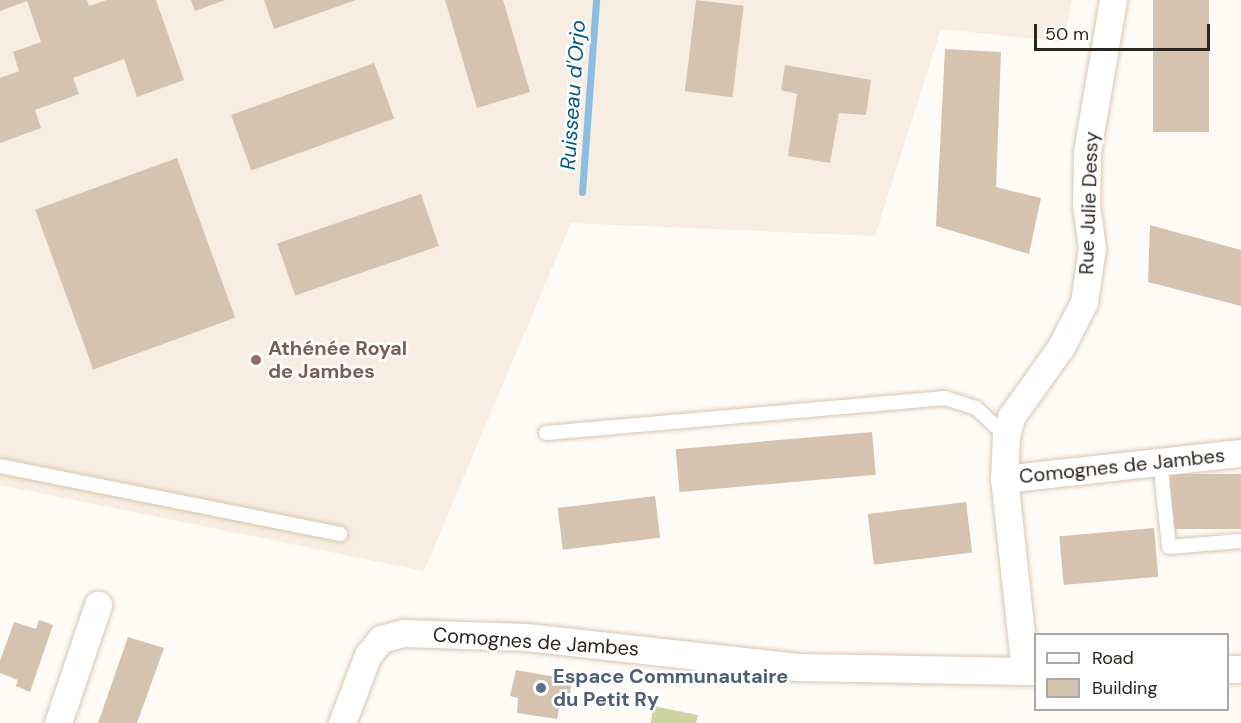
<!DOCTYPE html>
<html>
<head>
<meta charset="utf-8">
<style>
  body { margin:0 }
  #map { position:relative; width:1241px; height:723px; overflow:hidden; background:#fefaf6; font-family:"DM Sans",sans-serif }
  div>[style] { position:absolute }
  .built>* { inset:0; background:#f7ede3 }
  .green>* { inset:0; background:#ccd4a1 }
  .stream>* { height:7px; margin:-3.5px; padding:0 3.5px; transform-origin:3.5px; border-radius:3.5px; background:#8cbde2 }
  .building>* { inset:0; background:#d5c2af; transform-origin:0 0 }
  .roads { filter:drop-shadow(0 0 2px #d9c6b2) drop-shadow(0 0 2px #d9c6b2) }
  .service>* { height:14px; margin:-7px; padding:0 7px; transform-origin:7px; border-radius:7px; background:#fff }
  .minor>* { height:27px; margin:-13.5px; padding:0 13.5px; transform-origin:13.5px; border-radius:13.5px; background:#fff }
  .dots>* { width:16px; height:16px; translate:-50% -50%; box-sizing:border-box; border:3px solid #fff; border-radius:50% }
  span { translate:-50% -50%; white-space:nowrap; text-align:center; line-height:1.15; -webkit-text-stroke:5px #fff; paint-order:stroke }
  .street-label { font-size:20px; color:#2c251e }
  .education-label { font-size:20px; color:#785e54; font-weight:700 }
  .left { translate:0 -50%; text-align:left }
  .service-label { font-size:20px; color:#4e5e75; font-weight:700 }
  .water-label { font-size:21px; color:#005987; font-style:italic }
  .legend { position:absolute; left:1034px; top:633px; width:195px; height:78px; box-sizing:border-box; background:#fff; border:2px solid #aba8a5; margin:0; padding:8px 10px; list-style:none; font-size:18px; color:#2c251e }
  .legend li { display:flex; align-items:center; gap:12px; height:30px }
  .legend b { width:30px; border:2px solid #aba8a5 }
  .scale { position:absolute; left:1034px; top:24px; width:176px; height:27px; box-sizing:border-box; border:3px solid #2c251e; border-top:0; padding-left:8px; font-size:18px; line-height:21px; white-space:nowrap; color:#2c251e; -webkit-text-stroke:4px #fff; paint-order:stroke }
</style>
</head>
<body>
<div id="map">
  <div class="built">
    <i style="clip-path:polygon(0 0,1072px 0,1063px 42px,941px 29px,875px 236px,571px 223px,424px 571px,0 485px)"></i>
  </div>
  <div class="green">
    <i style="clip-path:polygon(653px 706px,698px 715px,696px 723px,651px 723px)"></i>
  </div>
  <div class="stream">
    <i style="left:582px;top:192px;width:193px;rotate:-85.8deg"></i>
  </div>
  <div class="building">
    <i style="clip-path:polygon(0 0,87px 0,89px 6px,107px 0,156px 0,184px 80px,137px 97px,124px 59px,73px 78px,79px 94px,35px 110px,41px 128px,0 143px,0 78px,19px 71px,13px 52px,41px 42px,27px 1px,0 11px)"></i>
    <i style="clip-path:polygon(191px 0,225px 0,195px 11px)"></i>
    <i style="clip-path:polygon(264px 0,356px 0,274px 29px)"></i>
    <i style="clip-path:polygon(445px 0,503px 0,530px 92px,477px 108px)"></i>
    <i style="left:696px;top:0;width:48px;height:92px;rotate:7deg"></i>
    <i style="left:1153px;top:0;width:56px;height:132px"></i>
    <i style="clip-path:polygon(945px 49px,1001px 52px,996px 187px,1041px 198px,1029px 254px,936px 226px)"></i>
    <i style="left:374px;top:63px;width:59px;height:152px;rotate:70deg"></i>
    <i style="clip-path:polygon(785px 65px,871px 80px,866px 115px,839px 113px,830px 163px,788px 156px,797px 94px,781px 90px)"></i>
    <i style="left:177px;top:158px;width:170px;height:151px;rotate:70deg"></i>
    <i style="left:421px;top:194px;width:55px;height:152px;rotate:71deg"></i>
    <i style="clip-path:polygon(1150px 225px,1241px 250px,1241px 306px,1148px 282px)"></i>
    <i style="left:872px;top:432px;width:43px;height:197px;rotate:85deg"></i>
    <i style="left:1241px;top:474px;width:55px;height:71px;rotate:90deg"></i>
    <i style="left:655px;top:496px;width:42px;height:98px;rotate:83deg"></i>
    <i style="left:966px;top:502px;width:51px;height:99px;rotate:83deg"></i>
    <i style="left:1154px;top:528px;width:49px;height:95px;rotate:85deg"></i>
    <i style="clip-path:polygon(39px 620px,53px 625px,30px 692px,16px 686px,18px 680px,0 673px,0 661px,14px 622px,36px 629px)"></i>
    <i style="clip-path:polygon(128px 637px,164px 648px,137px 723px,98px 723px)"></i>
    <i style="clip-path:polygon(516px 670px,572px 680px,568px 706px,560px 705px,557px 719px,517px 713px,518px 698px,510px 696px)"></i>
  </div>
  <div class="roads">
    <div class="service">
      <i style="left:546px;top:433px;width:401px;rotate:-5deg"></i>
      <i style="left:945px;top:398px;width:33px;rotate:18deg"></i>
      <i style="left:976px;top:408px;width:41px;rotate:43deg"></i>
      <i style="left:1160px;top:461px;width:86px;rotate:84deg"></i>
      <i style="left:1169px;top:547px;width:72px;rotate:-4.8deg"></i>
      <i style="left:0;top:466px;width:347px;rotate:11.3deg"></i>
    </div>
    <div class="minor">
      <i style="left:1004px;top:479px;width:238px;rotate:-6.3deg"></i>
      <i style="left:1228px;top:669px;width:13px"></i>
      <i style="left:1025px;top:671px;width:193px;rotate:-96.2deg"></i>
      <i style="left:1004px;top:479px;width:43px;rotate:-87.3deg"></i>
      <i style="left:1006px;top:436px;width:20px;rotate:-75deg"></i>
      <i style="left:1011px;top:417px;width:86px;rotate:-54.5deg"></i>
      <i style="left:1061px;top:347px;width:51px;rotate:-62.9deg"></i>
      <i style="left:1084px;top:302px;width:55px;rotate:-81.6deg"></i>
      <i style="left:1092px;top:248px;width:43px;rotate:-97.9deg"></i>
      <i style="left:1086px;top:205px;width:53px;rotate:-88.9deg"></i>
      <i style="left:1087px;top:152px;width:154px;rotate:-80.3deg"></i>
      <i style="left:58px;top:723px;width:125px;rotate:-71.3deg"></i>
      <i style="left:342px;top:723px;width:73px;rotate:-69.1deg"></i>
      <i style="left:368px;top:655px;width:21px;rotate:-51deg"></i>
      <i style="left:381px;top:639px;width:24px;rotate:-15deg"></i>
      <i style="left:404px;top:633px;width:122px;rotate:1.9deg"></i>
      <i style="left:526px;top:637px;width:273px;rotate:6.3deg"></i>
      <i style="left:797px;top:667px;width:239px;rotate:1deg"></i>
    </div>
  </div>
  <div class="dots">
    <i style="left:256px;top:360px;background:#8d6e63"></i>
    <i style="left:541px;top:688px;background:#5c6f8a"></i>
  </div>
  <div class="street-label">
    <span style="left:1089px;top:203px;rotate:-88deg">Rue Julie Dessy</span>
    <span style="left:1122px;top:466px;rotate:-6deg">Comognes de Jambes</span>
    <span style="left:536px;top:642px;rotate:4deg">Comognes de Jambes</span>
  </div>
  <div class="education-label">
    <span class="left" style="left:268px;top:360px">Athénée Royal<br>de Jambes</span>
  </div>
  <div class="service-label">
    <span class="left" style="left:553px;top:688px">Espace Communautaire<br>du Petit Ry</span>
  </div>
  <div class="water-label">
    <span style="left:573px;top:95px;rotate:-86deg">Ruisseau d'Orjo</span>
  </div>
  <ul class="legend">
  <li><b style="height:8px;background:#fff"></b>Road</li>
  <li><b style="height:16px;background:#d5c2af"></b>Building</li>
  </ul>
  <div class="scale">50 m</div>
</div>
</body>
</html>
